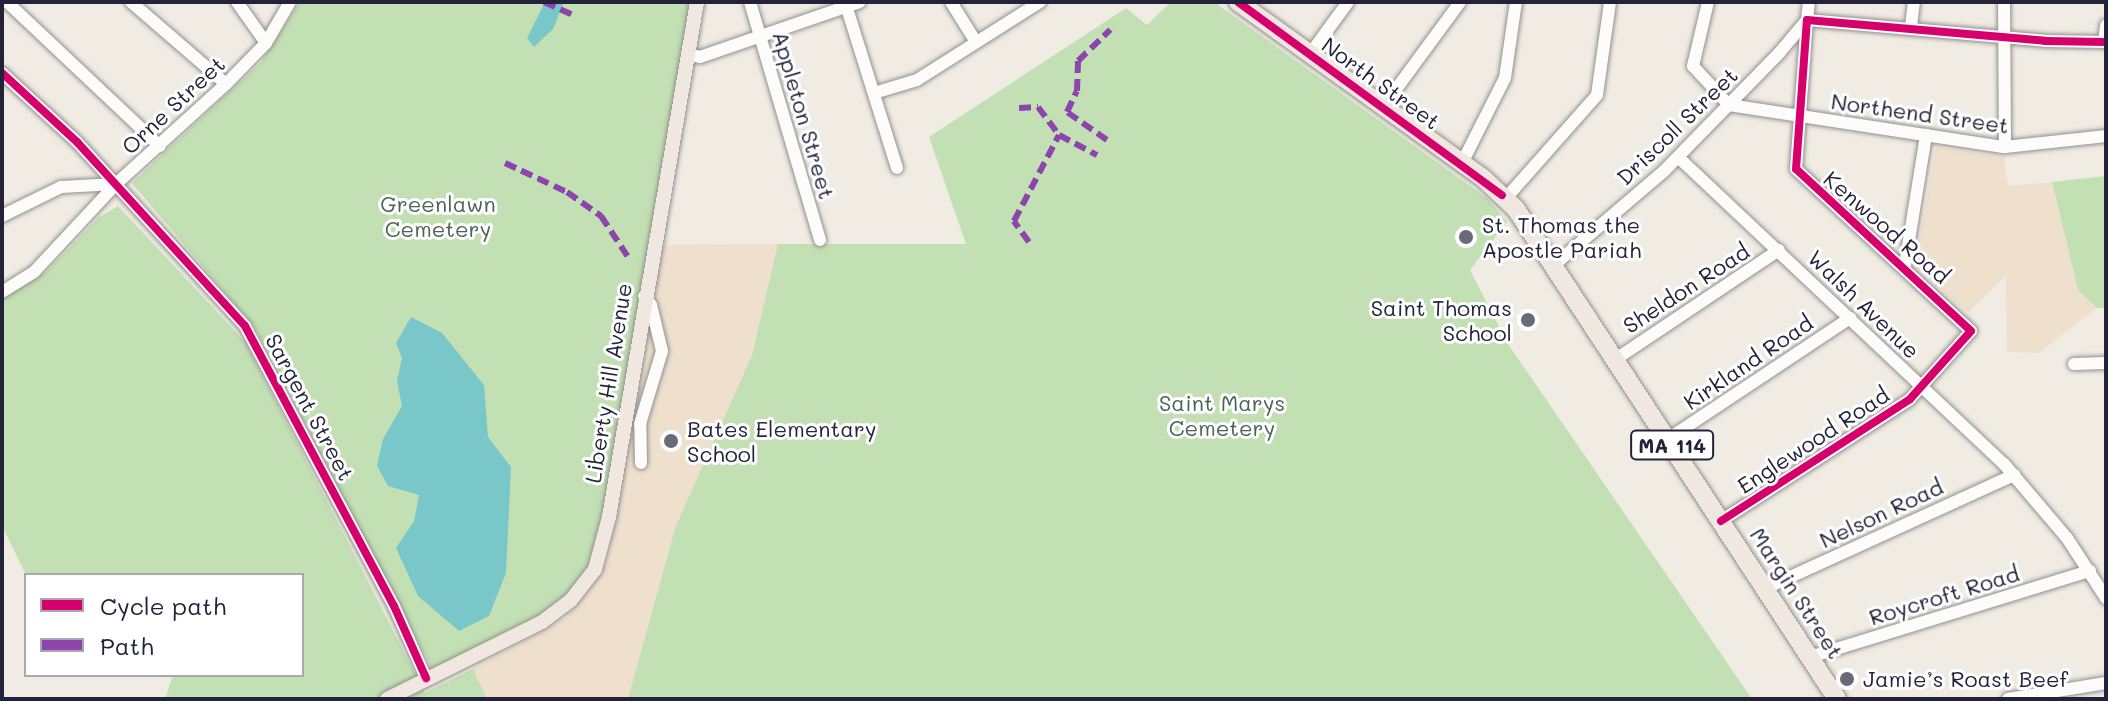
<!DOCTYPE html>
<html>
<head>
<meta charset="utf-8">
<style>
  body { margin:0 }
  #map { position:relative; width:2108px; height:701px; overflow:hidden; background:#f0ece3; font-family:Mali,sans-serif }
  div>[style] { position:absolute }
  .built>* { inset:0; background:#eee0cd }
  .green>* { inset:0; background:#c2e0b3 }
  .water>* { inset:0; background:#7ac7ca }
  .roads { filter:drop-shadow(0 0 2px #939190) drop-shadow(0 0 2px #939190) }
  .minor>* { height:12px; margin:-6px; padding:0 6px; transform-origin:6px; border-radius:6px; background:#fdfcfb }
  .major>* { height:14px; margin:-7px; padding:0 7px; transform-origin:7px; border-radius:7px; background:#efe7e0 }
  .highway>* { height:18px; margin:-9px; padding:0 9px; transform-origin:9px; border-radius:9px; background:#efe7e0 }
  .quiet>* { height:6px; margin-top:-3px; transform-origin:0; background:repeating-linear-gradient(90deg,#8e44ad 0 12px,transparent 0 18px) }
  .cycleway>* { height:8px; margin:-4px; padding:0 4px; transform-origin:4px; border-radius:4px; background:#d6006c }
  .dots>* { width:22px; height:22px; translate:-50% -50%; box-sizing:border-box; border:4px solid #fff; border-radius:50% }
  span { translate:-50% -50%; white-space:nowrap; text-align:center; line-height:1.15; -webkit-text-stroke:6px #fff; paint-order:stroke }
  .shield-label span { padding:2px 6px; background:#fff; border:2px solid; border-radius:6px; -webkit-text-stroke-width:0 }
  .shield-label { font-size:20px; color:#22223b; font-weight:700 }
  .street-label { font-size:22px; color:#22223b }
  .park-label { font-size:22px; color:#4d6157 }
  .poi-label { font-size:22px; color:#22223b }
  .left { translate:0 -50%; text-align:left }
  .right { translate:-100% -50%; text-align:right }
  .frame { position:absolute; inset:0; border:4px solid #22223b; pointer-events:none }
  .legend { position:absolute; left:24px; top:573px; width:280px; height:104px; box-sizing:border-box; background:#fff; border:2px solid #a7a7b1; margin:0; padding:10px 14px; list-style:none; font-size:24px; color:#22223b }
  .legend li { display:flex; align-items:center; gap:16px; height:40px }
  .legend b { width:40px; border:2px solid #a7a7b1 }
</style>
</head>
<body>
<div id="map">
  <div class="built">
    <i style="clip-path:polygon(1936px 147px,2004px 157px,2008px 186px,2052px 182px,2078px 290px,2097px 308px,2039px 353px,2007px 352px,2006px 275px,1968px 313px,1915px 266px)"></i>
    <i style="clip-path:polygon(778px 244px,752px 355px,675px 528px,628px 699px,487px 699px,473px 669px,567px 617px,600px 575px,609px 551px,663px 245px)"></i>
  </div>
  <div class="green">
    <i style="clip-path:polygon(300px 2px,692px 2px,595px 555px,579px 587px,554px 610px,433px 670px,256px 329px,132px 183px,260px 63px)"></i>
    <i style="clip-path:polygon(1171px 2px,1214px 2px,1488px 199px,1507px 222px,1470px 270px,1508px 344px,1752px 699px,628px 699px,675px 528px,752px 355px,778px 244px,966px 244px,929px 137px,1126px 8px,1147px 25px)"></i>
    <i style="clip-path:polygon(2106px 176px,2106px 308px,2097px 308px,2078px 290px,2052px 182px)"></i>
    <i style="clip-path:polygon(118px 206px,246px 343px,425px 693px,473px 669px,487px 699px,165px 699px,173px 675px,302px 675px,302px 575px,26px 575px,2px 526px,2px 298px,46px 272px,98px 218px)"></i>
  </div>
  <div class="water">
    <i style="clip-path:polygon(545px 2px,564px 2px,553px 29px,534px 47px,527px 38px)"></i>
    <i style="clip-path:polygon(411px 317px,442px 333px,484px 385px,488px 437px,511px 467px,506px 573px,489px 616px,459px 631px,418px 596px,396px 548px,414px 521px,419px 495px,388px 486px,377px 466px,383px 439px,402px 406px,397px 381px,402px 358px,396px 343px)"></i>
  </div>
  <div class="roads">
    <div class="minor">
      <i style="left:7px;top:2px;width:210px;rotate:43.3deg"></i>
      <i style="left:131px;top:2px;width:125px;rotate:40.8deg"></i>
      <i style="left:237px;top:2px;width:50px;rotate:54.7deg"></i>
      <i style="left:750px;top:2px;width:248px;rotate:73.6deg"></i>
      <i style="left:845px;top:2px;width:174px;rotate:72.6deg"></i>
      <i style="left:951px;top:2px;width:47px;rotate:58deg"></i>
      <i style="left:1708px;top:2px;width:66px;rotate:103.2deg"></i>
      <i style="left:1693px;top:66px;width:53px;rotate:47.3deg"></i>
      <i style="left:1729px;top:105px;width:279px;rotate:8.7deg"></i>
      <i style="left:2005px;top:147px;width:102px;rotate:-6.2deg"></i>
      <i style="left:2004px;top:2px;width:145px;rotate:89.6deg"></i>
      <i style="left:1911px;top:26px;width:24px;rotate:-83deg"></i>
      <i style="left:2104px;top:42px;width:17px;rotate:-83deg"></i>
      <i style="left:687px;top:54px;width:13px;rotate:13deg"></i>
      <i style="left:700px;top:57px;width:169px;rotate:-19deg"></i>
      <i style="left:1310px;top:54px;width:64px;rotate:-53.8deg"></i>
      <i style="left:2px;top:73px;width:102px;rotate:42.6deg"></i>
      <i style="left:77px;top:142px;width:249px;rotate:47.6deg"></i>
      <i style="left:245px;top:326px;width:317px;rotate:62deg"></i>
      <i style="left:394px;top:606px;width:79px;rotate:66deg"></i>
      <i style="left:874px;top:93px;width:45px;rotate:-16.8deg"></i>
      <i style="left:917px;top:80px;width:146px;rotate:-32.4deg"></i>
      <i style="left:1383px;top:107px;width:130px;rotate:-53.7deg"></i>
      <i style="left:1678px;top:157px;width:448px;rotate:43.3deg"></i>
      <i style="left:2004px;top:464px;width:97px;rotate:49.6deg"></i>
      <i style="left:2067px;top:538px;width:72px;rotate:57deg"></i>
      <i style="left:1462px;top:163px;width:95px;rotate:-63.2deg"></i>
      <i style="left:1505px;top:78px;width:77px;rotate:-81.8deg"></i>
      <i style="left:1506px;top:198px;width:137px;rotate:-48.5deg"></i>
      <i style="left:1597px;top:95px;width:94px;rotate:-82deg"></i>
      <i style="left:2px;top:216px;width:66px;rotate:-26.2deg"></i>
      <i style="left:61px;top:187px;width:55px;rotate:-3.1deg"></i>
      <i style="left:1554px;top:265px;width:145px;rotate:-40.5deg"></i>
      <i style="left:1664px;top:171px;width:166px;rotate:-45.7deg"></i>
      <i style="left:1780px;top:52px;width:42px;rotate:-49.8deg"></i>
      <i style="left:1807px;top:20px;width:18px;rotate:-84deg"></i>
      <i style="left:1905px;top:265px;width:132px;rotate:-80.8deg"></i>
      <i style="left:2px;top:292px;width:38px;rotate:-32deg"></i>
      <i style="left:34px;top:272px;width:120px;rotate:-47deg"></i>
      <i style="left:116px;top:184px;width:149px;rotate:-42.3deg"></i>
      <i style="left:226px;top:84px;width:57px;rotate:-45.7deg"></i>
      <i style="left:266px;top:43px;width:48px;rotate:-59.7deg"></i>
      <i style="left:1616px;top:359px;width:196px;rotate:-33.8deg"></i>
      <i style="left:2074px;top:364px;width:32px;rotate:-2deg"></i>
      <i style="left:1668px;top:439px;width:219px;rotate:-33.6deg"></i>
      <i style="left:641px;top:463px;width:39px;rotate:-91deg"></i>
      <i style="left:640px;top:424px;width:76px;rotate:-73.2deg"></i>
      <i style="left:662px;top:351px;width:47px;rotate:-103.4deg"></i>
      <i style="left:651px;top:305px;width:11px;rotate:-128deg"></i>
      <i style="left:1721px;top:521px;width:225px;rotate:-32.8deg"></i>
      <i style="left:1910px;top:399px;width:91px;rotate:-48.1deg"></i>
      <i style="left:1971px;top:331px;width:238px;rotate:-137.2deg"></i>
      <i style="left:1796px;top:169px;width:149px;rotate:-85.8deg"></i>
      <i style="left:1807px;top:20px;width:239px;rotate:5deg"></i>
      <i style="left:2045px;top:41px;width:61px;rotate:0.9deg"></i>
      <i style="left:1766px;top:588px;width:273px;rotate:-24.5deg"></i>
      <i style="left:1810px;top:657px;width:293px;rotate:-17.1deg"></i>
      <i style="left:2008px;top:699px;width:99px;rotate:-9.3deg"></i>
    </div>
    <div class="major">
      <i style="left:387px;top:699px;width:173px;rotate:-26.4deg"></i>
      <i style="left:542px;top:622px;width:36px;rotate:-37deg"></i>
      <i style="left:571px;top:600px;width:39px;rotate:-52deg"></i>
      <i style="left:595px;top:569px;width:54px;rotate:-74.9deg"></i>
      <i style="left:609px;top:517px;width:522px;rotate:-80.3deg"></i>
    </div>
    <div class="highway">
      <i style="left:1238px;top:2px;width:303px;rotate:35.7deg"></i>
      <i style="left:1484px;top:179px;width:44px;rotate:43.2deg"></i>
      <i style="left:1516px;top:209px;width:586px;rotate:56.77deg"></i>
    </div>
  </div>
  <div class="quiet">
    <i style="left:544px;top:2px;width:30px;rotate:24deg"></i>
    <i style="left:1019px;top:108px;width:19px;rotate:-3deg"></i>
    <i style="left:1038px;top:107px;width:35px;rotate:53deg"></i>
    <i style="left:1059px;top:135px;width:43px;rotate:27.8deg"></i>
    <i style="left:1107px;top:140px;width:49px;rotate:-145deg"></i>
    <i style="left:1067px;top:112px;width:23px;rotate:-65deg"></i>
    <i style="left:1077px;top:91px;width:30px;rotate:-88deg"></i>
    <i style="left:1078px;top:61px;width:45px;rotate:-44.1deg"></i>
    <i style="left:505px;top:163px;width:68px;rotate:25.1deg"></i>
    <i style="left:567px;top:192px;width:42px;rotate:35.2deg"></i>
    <i style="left:601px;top:216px;width:49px;rotate:56.6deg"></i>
    <i style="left:1029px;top:242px;width:26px;rotate:-126deg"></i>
    <i style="left:1014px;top:221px;width:97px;rotate:-62.4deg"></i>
  </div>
  <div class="cycleway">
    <i style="left:1238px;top:2px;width:327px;rotate:36.2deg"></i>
    <i style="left:2px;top:73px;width:102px;rotate:42.6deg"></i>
    <i style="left:77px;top:142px;width:249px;rotate:47.6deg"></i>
    <i style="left:245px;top:326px;width:317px;rotate:62deg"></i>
    <i style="left:394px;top:606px;width:79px;rotate:66deg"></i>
    <i style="left:1721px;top:521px;width:225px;rotate:-32.8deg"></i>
    <i style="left:1910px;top:399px;width:91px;rotate:-48.1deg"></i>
    <i style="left:1971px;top:331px;width:238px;rotate:-137.2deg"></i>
    <i style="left:1796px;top:169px;width:149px;rotate:-85.8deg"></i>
    <i style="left:1807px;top:20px;width:239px;rotate:5deg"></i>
    <i style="left:2045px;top:41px;width:61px;rotate:0.9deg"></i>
  </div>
  <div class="dots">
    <i style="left:1466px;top:237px;background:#6a6976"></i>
    <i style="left:1528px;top:320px;background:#6a6976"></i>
    <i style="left:671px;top:441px;background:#6a6976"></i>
    <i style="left:1847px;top:679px;background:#6a6976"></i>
  </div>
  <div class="shield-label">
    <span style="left:1672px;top:445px">MA 114</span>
  </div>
  <div class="street-label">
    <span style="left:1381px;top:83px;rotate:36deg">North Street</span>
    <span style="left:173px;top:105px;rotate:-43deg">Orne Street</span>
    <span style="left:1920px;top:113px;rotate:8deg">Northend Street</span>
    <span style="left:804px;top:115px;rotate:74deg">Appleton Street</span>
    <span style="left:1677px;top:126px;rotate:-44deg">Driscoll Street</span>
    <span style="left:1887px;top:227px;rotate:41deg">Kenwood Road</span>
    <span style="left:1686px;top:288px;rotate:-33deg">Sheldon Road</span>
    <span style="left:1864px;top:304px;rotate:44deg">Walsh Avenue</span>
    <span style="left:1748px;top:362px;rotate:-34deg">Kirkland Road</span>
    <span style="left:608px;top:383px;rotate:-81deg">Liberty Hill Avenue</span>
    <span style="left:310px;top:407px;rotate:62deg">Sargent Street</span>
    <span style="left:1813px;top:440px;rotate:-33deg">Englewood Road</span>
    <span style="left:1881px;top:513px;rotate:-25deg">Nelson Road</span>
    <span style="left:1797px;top:593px;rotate:57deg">Margin Street</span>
    <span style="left:1944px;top:595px;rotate:-17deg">Roycroft Road</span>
  </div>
  <div class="park-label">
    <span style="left:438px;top:216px">Greenlawn<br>Cemetery</span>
    <span style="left:1222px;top:415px">Saint Marys<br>Cemetery</span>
  </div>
  <div class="poi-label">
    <span class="left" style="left:1482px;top:237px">St. Thomas the<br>Apostle Pariah</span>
    <span class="right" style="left:1512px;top:320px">Saint Thomas<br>School</span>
    <span class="left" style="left:687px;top:441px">Bates Elementary<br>School</span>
    <span class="left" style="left:1863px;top:679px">Jamie’s Roast Beef</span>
  </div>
  <div class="frame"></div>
  <ul class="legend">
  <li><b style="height:10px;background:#d6006c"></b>Cycle path</li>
  <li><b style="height:10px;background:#8e44ad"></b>Path</li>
  </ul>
</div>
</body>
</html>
